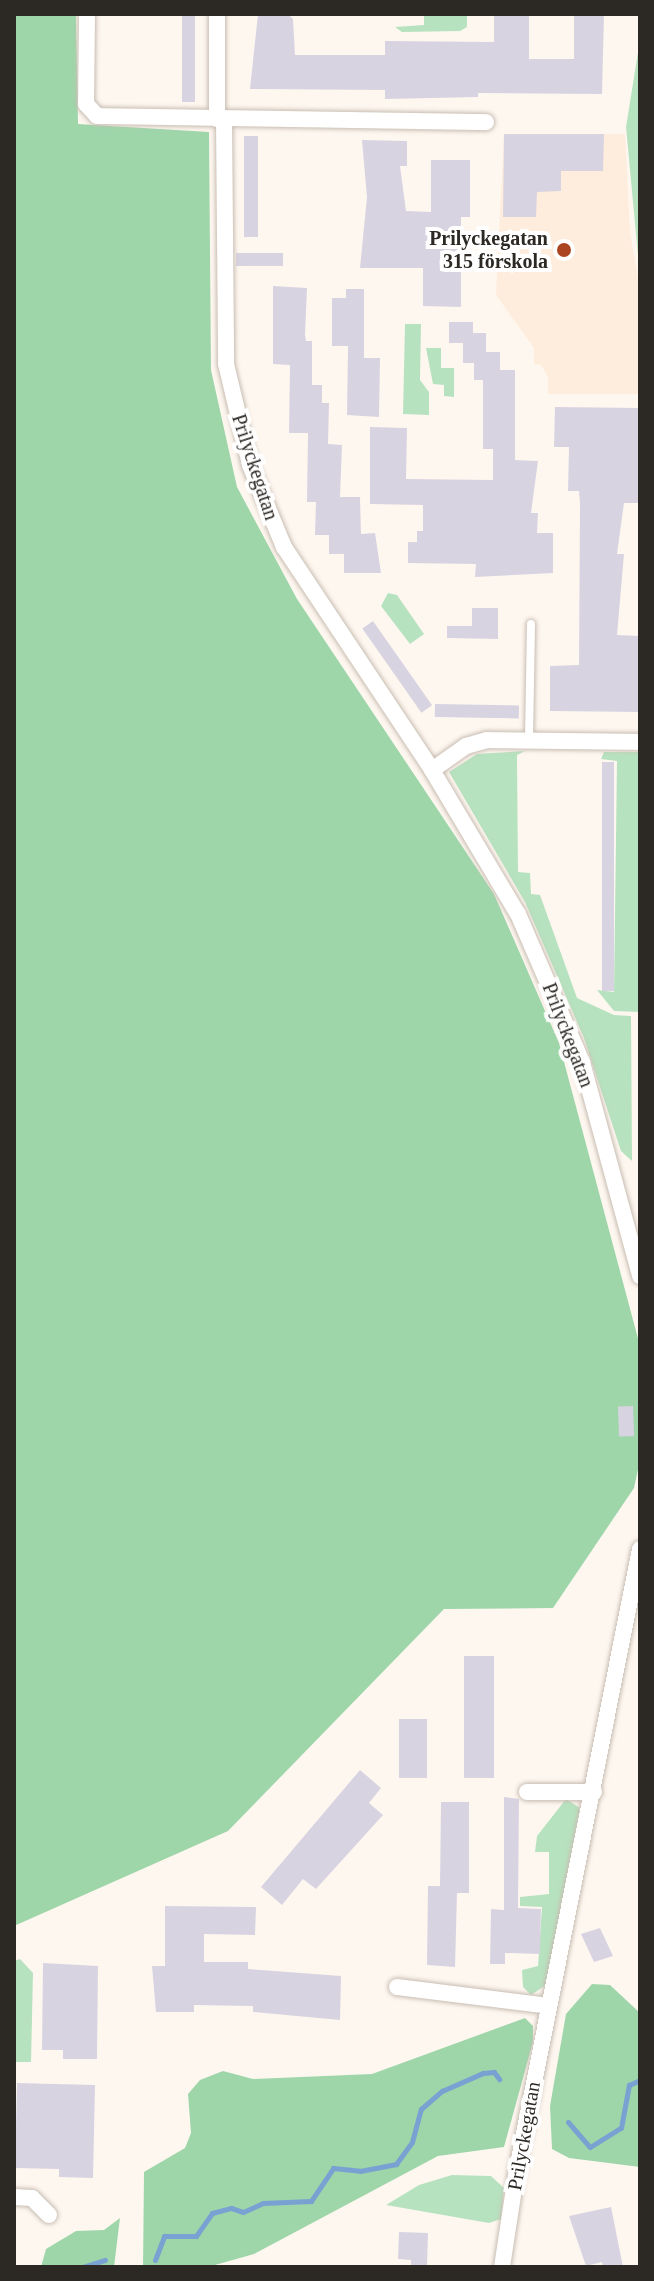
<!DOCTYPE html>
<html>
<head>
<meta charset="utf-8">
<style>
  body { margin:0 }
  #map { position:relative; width:654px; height:2281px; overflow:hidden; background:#fef7f0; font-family:"Times New Roman",serif }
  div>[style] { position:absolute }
  .built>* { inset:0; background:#feeddc }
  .green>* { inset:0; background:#b7e2bf }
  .forest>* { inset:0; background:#9ed6aa }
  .stream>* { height:5px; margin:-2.5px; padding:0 2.5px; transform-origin:2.5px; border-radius:2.5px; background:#79a1d1 }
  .building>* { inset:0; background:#d8d3e1; transform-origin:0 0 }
  .roads { filter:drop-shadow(0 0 2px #c8bdb2) drop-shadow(0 0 2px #c8bdb2) }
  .lane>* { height:8px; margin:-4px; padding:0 4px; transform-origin:4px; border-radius:4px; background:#fff }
  .street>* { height:16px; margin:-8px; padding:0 8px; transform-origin:8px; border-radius:8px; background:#fff }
  .dots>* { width:22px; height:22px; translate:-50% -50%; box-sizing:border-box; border:4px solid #fff; border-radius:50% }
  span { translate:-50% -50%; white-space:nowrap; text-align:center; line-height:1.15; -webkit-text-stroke:8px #fff; paint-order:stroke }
  .poi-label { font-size:20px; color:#2c2824; font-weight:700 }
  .right { translate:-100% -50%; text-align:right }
  .street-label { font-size:20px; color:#2c2824 }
  .frame { position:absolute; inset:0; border:16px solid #2c2824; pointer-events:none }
</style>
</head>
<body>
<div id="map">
  <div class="built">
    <i style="clip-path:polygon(504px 134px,625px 134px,630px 232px,640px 289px,640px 394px,548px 394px,548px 377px,541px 365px,534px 364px,534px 348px,496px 295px)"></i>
  </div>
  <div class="green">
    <i style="clip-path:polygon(424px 14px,467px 14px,467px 27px,460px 31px,402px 32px,395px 27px,424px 25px)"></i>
    <i style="clip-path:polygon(640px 40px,640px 277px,626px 127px)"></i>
    <i style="clip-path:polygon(405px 324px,421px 324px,420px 380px,429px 392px,429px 415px,403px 414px)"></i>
    <i style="clip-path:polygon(426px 348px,441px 348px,441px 368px,454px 368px,454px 397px,444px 396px,444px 385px,433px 384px)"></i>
    <i style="clip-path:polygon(388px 593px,397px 595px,424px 634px,410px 644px,381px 606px)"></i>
    <i style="clip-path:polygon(525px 751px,517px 755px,518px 872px,530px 873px,531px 894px,540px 895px,577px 998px,614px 1015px,631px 1016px,632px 1161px,621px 1151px,584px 1038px,525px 902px,449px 772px,477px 754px)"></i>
    <i style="clip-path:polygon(604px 752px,640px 752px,640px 1012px,614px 1011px,597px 990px,614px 992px,617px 761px,601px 759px)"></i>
    <i style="clip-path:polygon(566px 1799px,580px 1808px,546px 1985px,531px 1995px,523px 1987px,522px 1970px,538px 1966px,542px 1907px,520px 1906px,520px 1897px,549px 1894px,549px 1852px,535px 1852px,537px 1836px)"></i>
    <i style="clip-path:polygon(20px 1959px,33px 1973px,31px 2062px,14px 2062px,14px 1961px)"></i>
    <i style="clip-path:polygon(452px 2175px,491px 2176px,504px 2188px,501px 2219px,489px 2223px,386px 2205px,419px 2185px)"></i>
  </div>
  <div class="forest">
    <i style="clip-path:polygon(14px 14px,76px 14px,78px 124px,209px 132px,211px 370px,237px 487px,297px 599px,494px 894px,559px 1043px,640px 1346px,640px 1460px,634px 1488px,553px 1608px,444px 1609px,228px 1831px,14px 1926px)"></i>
    <i style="clip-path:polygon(592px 1984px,610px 1985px,640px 2013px,640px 2167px,569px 2158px,552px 2149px,550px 2106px,566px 2014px)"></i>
    <i style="clip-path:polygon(525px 2018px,533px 2026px,533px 2042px,504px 2147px,438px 2156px,254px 2254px,208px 2267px,143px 2267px,144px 2172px,185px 2148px,191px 2133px,188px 2094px,200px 2080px,223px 2071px,253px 2079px,372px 2074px)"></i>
    <i style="clip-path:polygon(120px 2218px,114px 2267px,41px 2267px,46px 2249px,76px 2231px,104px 2230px)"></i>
  </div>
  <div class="stream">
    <i style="left:568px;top:2122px;width:33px;rotate:49deg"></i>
    <i style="left:590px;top:2147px;width:36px;rotate:-32deg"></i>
    <i style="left:621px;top:2128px;width:44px;rotate:-79.5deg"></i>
    <i style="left:629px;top:2085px;width:12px;rotate:-24deg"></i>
    <i style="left:155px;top:2260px;width:26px;rotate:-69deg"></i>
    <i style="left:164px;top:2236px;width:32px"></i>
    <i style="left:196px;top:2236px;width:28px;rotate:-55deg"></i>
    <i style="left:212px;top:2213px;width:20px;rotate:-15deg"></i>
    <i style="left:231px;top:2208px;width:13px;rotate:18deg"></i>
    <i style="left:243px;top:2212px;width:22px;rotate:-24deg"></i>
    <i style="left:263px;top:2203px;width:48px;rotate:-2.4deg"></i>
    <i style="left:311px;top:2201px;width:40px;rotate:-56deg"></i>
    <i style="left:333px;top:2168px;width:27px;rotate:6deg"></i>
    <i style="left:360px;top:2171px;width:37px;rotate:-11deg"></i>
    <i style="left:396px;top:2164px;width:27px;rotate:-54deg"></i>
    <i style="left:412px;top:2142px;width:34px;rotate:-75deg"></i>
    <i style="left:421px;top:2109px;width:28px;rotate:-41deg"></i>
    <i style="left:442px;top:2091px;width:45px;rotate:-23.7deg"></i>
    <i style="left:483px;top:2073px;width:11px;rotate:-5deg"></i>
    <i style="left:494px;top:2072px;width:9px;rotate:54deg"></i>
    <i style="left:83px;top:2267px;width:23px;rotate:-18deg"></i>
  </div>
  <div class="building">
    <i style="left:182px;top:14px;width:13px;height:88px"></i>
    <i style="clip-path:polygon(258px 14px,288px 14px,293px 19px,295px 55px,385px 55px,385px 41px,494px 42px,494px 14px,529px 14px,529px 59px,574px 59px,574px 14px,604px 14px,602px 94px,478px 93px,478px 97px,385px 99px,385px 90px,250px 89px)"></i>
    <i style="clip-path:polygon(504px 134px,604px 134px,603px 171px,561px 171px,561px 191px,537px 192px,536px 217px,503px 217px)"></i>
    <i style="left:244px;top:136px;width:14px;height:101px"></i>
    <i style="clip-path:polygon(362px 140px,407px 141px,407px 166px,400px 166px,406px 211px,431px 212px,431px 160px,470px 160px,470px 217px,461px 217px,461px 307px,423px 306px,423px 268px,360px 268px,367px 197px)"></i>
    <i style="left:236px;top:253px;width:47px;height:13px"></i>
    <i style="clip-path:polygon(273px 286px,307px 288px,305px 335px,306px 341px,312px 341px,312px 385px,322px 385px,322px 403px,329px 403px,328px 444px,342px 445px,340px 497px,360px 497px,361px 534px,375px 533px,381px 573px,344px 573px,344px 554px,329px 554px,329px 535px,315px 535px,316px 502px,307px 502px,308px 433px,289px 433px,290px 365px,273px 364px)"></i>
    <i style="clip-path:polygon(346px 289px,364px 289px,364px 358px,380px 358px,379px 417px,347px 415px,348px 346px,332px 346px,332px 298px,346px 298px)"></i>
    <i style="clip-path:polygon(449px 322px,473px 322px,473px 333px,486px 333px,486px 352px,500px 352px,500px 370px,515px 370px,515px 460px,538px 461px,531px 513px,538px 513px,537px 533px,553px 533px,553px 573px,475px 577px,476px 564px,408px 563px,408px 542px,417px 542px,417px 531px,423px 531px,423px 505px,370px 504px,370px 427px,407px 428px,406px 479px,493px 480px,493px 449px,483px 449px,483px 380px,474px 380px,474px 363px,463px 363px,463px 343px,449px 343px)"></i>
    <i style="clip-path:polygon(555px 407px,640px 408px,640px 503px,624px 503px,617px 554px,624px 554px,617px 635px,640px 636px,640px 712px,550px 711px,550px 666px,579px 665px,580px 504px,579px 491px,568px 491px,569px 447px,554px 447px)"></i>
    <i style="clip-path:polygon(472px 608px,498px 608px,498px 639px,447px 638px,447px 626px,472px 626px)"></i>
    <i style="left:373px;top:621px;width:103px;height:13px;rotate:55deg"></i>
    <i style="left:435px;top:704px;width:84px;height:13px;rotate:1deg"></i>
    <i style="left:602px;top:762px;width:12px;height:229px"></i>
    <i style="left:633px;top:1406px;width:30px;height:15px;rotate:88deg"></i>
    <i style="left:464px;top:1656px;width:30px;height:122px"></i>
    <i style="left:399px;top:1719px;width:28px;height:59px"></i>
    <i style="clip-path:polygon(360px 1770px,381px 1788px,369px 1803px,383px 1815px,316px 1889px,303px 1879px,282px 1905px,261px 1887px)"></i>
    <i style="clip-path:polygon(504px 1797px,519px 1799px,518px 1908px,541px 1909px,540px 1954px,505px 1953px,505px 1964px,490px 1964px,491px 1909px,504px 1910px)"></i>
    <i style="clip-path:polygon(441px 1802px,469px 1802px,469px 1893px,457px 1893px,455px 1967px,427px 1965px,428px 1886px,440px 1886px)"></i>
    <i style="clip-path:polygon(165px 1906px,256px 1907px,255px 1935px,204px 1934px,204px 1962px,248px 1962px,248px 1969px,341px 1976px,340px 2020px,253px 2012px,253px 2006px,194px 2005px,194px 2012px,156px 2012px,152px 1966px,165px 1966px)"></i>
    <i style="clip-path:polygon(600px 1928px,613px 1956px,594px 1962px,581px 1934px)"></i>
    <i style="clip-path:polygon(43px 1963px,98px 1966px,97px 2059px,63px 2059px,63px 2050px,42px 2050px)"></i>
    <i style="clip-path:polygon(17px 2083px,95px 2085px,93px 2178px,59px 2177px,59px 2169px,15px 2168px)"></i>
    <i style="clip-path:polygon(611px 2207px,623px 2267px,603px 2267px,602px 2262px,586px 2266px,569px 2216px)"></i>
    <i style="clip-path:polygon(399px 2232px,428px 2233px,427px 2267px,411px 2267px,411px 2260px,398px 2259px)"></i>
  </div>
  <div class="roads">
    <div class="lane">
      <i style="left:529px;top:739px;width:115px;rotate:-89deg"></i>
    </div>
    <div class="street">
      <i style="left:87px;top:14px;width:90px;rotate:90.6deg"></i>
      <i style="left:86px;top:104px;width:16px;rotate:47deg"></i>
      <i style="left:97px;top:116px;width:389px;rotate:0.9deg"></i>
      <i style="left:217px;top:119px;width:105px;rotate:-90deg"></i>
      <i style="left:224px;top:119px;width:245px;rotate:89.5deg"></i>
      <i style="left:226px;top:364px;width:104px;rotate:76.6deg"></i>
      <i style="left:250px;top:465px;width:89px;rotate:67.5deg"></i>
      <i style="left:284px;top:547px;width:268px;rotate:56.4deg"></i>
      <i style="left:432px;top:770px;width:168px;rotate:59.2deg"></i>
      <i style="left:518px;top:914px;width:161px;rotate:66.6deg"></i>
      <i style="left:582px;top:1062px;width:222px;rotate:74.8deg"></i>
      <i style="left:432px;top:770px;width:42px;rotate:-35.2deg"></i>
      <i style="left:466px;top:746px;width:22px;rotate:-16deg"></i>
      <i style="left:487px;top:740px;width:153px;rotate:0.7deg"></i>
      <i style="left:527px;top:1792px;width:67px"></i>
      <i style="left:397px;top:1987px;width:153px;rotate:7.1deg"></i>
      <i style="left:14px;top:2197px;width:18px;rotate:3deg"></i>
      <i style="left:32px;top:2198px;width:24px;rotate:45deg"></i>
      <i style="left:502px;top:2267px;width:99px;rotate:-81.3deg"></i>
      <i style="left:517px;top:2169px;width:632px;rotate:-78.78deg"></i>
    </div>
  </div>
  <div class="dots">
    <i style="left:564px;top:250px;background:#ab4421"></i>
  </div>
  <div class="poi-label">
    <span class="right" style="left:548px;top:250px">Prilyckegatan<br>315 förskola</span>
  </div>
  <div class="street-label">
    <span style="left:255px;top:467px;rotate:72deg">Prilyckegatan</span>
    <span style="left:568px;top:1035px;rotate:69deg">Prilyckegatan</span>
    <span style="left:524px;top:2136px;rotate:-80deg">Prilyckegatan</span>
  </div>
  <div class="frame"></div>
</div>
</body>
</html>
